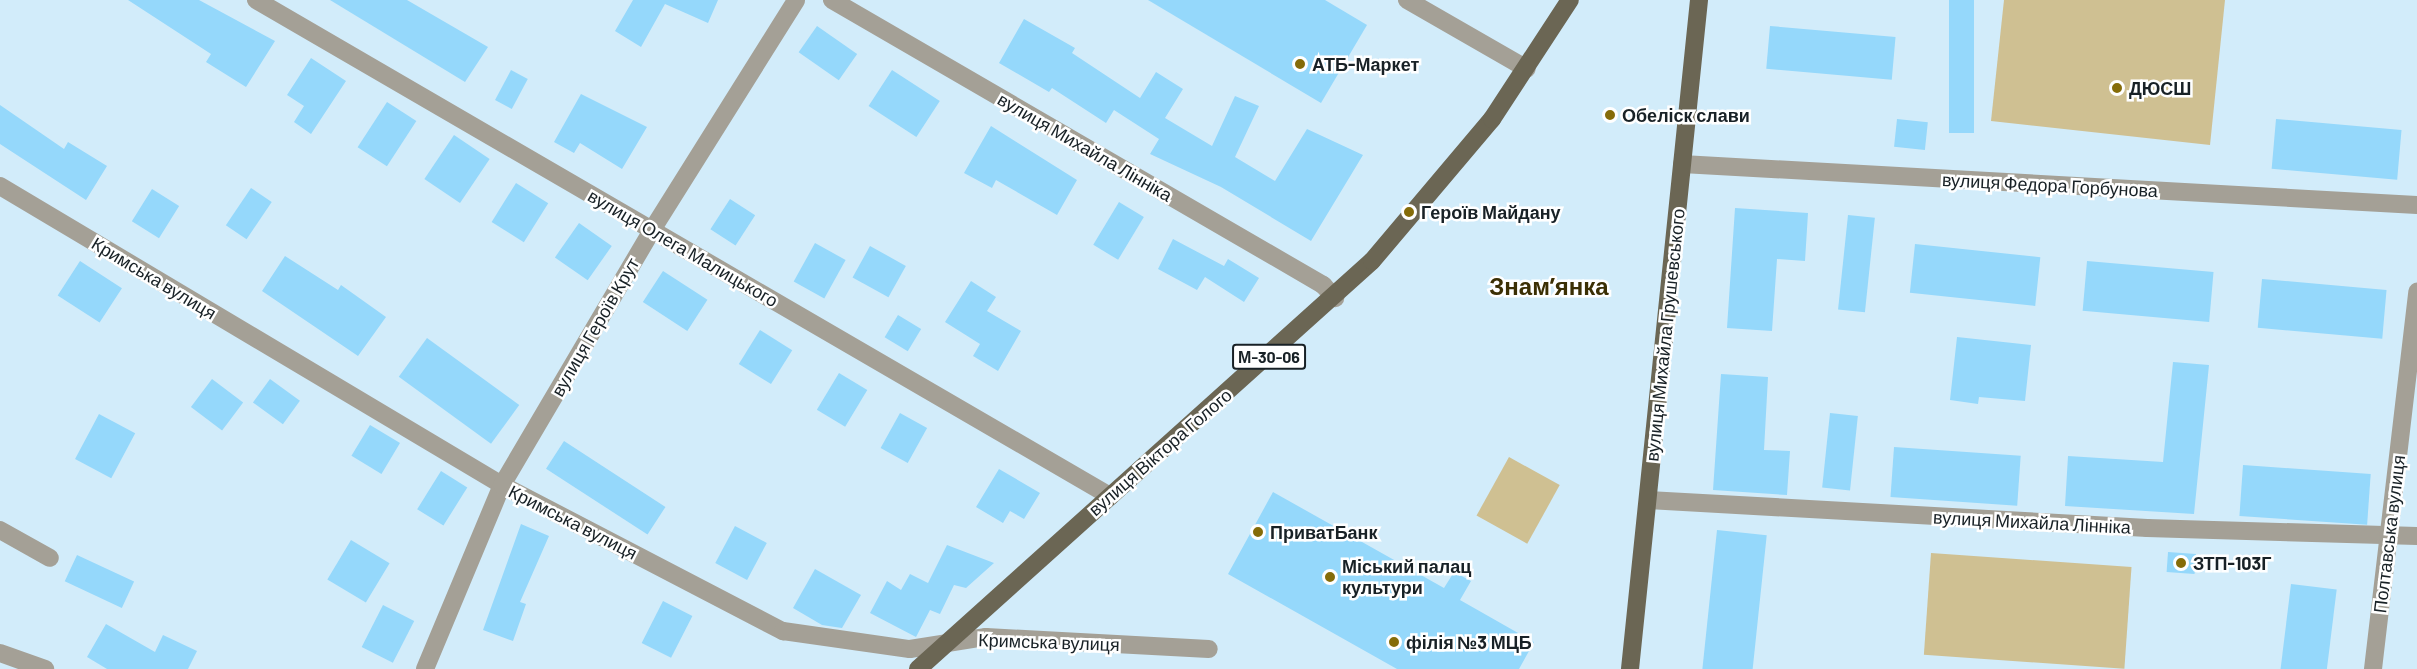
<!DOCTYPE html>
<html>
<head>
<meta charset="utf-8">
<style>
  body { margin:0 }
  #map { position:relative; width:2417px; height:669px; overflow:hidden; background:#d2ecfa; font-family:Barlow,sans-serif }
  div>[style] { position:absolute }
  .green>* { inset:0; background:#cfc092; transform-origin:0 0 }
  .building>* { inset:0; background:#95d8fb; transform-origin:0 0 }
  .minor>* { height:18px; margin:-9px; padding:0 9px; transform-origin:9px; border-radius:9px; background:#a4a096 }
  .major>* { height:18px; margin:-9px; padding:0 9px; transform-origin:9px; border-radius:9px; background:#6b6654 }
  .dots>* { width:16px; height:16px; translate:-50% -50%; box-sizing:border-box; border:3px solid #fff; border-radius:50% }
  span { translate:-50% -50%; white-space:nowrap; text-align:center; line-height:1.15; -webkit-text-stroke:5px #fff; paint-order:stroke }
  .shield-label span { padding:2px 4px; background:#fff; border:2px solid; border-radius:4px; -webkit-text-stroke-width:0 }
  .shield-label { font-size:16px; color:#182126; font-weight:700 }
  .poi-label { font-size:18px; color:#182126; font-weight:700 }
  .left { translate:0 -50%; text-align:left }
  .street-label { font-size:18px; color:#182126 }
  .district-label { font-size:24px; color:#3b2f04; font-weight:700 }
</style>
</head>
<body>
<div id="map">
  <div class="green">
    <i style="clip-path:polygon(2004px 0,2225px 0,2210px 145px,1991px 121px)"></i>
    <i style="left:1509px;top:457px;width:58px;height:67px;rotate:29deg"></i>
    <i style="left:1931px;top:553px;width:201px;height:102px;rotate:4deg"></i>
  </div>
  <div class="building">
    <i style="clip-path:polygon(128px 0,199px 0,275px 41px,246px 87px,206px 62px,211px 54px)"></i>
    <i style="clip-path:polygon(330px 0,407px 0,488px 47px,465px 82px)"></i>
    <i style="clip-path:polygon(633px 0,718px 0,708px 23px,665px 4px,641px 47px,615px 31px)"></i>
    <i style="clip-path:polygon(1148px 0,1325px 0,1367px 25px,1321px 103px)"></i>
    <i style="left:1949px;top:0;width:25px;height:133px"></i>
    <i style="clip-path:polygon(1024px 19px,1075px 48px,1072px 53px,1140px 98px,1156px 72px,1183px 89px,1165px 118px,1212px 146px,1235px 96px,1259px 106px,1235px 157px,1275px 181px,1307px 129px,1363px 155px,1311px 241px,1221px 187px,1150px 154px,1159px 139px,1114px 110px,1106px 123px,1052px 88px,1049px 92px,999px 63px)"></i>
    <i style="left:817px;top:26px;width:49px;height:32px;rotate:35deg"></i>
    <i style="left:1770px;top:26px;width:126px;height:43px;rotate:5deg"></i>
    <i style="clip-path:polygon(311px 58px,346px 81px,311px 134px,294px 122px,304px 106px,287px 95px)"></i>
    <i style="left:511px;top:70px;width:19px;height:34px;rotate:28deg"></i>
    <i style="left:892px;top:70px;width:57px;height:43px;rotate:33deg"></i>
    <i style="clip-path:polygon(581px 94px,647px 127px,622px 169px,580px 143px,574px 153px,554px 142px)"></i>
    <i style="left:387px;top:102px;width:35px;height:54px;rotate:33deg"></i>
    <i style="clip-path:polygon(0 105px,64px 149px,68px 142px,107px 166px,86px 200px,0 144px)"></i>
    <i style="left:1897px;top:119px;width:31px;height:28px;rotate:6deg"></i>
    <i style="left:2276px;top:119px;width:126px;height:50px;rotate:5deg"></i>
    <i style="clip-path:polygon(991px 126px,1077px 180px,1057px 215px,996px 180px,992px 188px,964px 173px)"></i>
    <i style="left:454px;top:135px;width:43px;height:53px;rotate:34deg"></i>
    <i style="left:516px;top:183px;width:38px;height:46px;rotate:32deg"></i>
    <i style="left:251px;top:188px;width:25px;height:45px;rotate:34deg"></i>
    <i style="left:152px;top:189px;width:32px;height:38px;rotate:32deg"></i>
    <i style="left:730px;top:199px;width:30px;height:36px;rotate:33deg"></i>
    <i style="left:1119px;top:202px;width:29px;height:50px;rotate:31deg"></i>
    <i style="clip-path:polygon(1735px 208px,1808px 213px,1805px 261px,1777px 259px,1772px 331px,1727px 328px)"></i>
    <i style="left:1848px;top:215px;width:27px;height:95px;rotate:6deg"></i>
    <i style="left:579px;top:223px;width:40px;height:42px;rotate:35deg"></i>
    <i style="clip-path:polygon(1173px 239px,1224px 266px,1228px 259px,1259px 278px,1244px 302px,1205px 277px,1197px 290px,1158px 269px)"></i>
    <i style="left:815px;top:243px;width:35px;height:44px;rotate:29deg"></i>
    <i style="left:1915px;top:244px;width:126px;height:49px;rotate:6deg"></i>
    <i style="left:870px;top:246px;width:41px;height:36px;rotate:29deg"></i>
    <i style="clip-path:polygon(285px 256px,338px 290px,341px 285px,386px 317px,358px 356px,262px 291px)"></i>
    <i style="left:80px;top:261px;width:50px;height:41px;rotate:33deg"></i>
    <i style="left:2087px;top:261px;width:127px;height:50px;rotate:5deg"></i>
    <i style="left:663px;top:271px;width:53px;height:37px;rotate:33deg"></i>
    <i style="left:2262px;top:279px;width:125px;height:49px;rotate:5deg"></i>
    <i style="clip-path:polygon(971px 281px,996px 297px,987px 311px,1021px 331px,998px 371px,973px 356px,980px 344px,945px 322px)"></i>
    <i style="left:898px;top:315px;width:27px;height:26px;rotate:31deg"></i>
    <i style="left:760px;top:330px;width:38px;height:40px;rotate:32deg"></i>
    <i style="clip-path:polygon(1957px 337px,2031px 345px,2025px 401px,1979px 397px,1978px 404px,1950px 400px)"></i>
    <i style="left:427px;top:338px;width:114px;height:48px;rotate:36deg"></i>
    <i style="clip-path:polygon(2173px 362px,2209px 365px,2194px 514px,2065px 506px,2068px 456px,2163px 462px)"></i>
    <i style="left:839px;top:373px;width:33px;height:43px;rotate:31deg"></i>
    <i style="clip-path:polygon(1721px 374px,1768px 377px,1764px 450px,1790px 451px,1787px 495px,1713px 490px)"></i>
    <i style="left:212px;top:379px;width:39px;height:35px;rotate:37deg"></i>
    <i style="left:270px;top:379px;width:37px;height:29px;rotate:36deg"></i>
    <i style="left:900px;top:413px;width:31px;height:40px;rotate:29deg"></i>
    <i style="left:1830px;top:413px;width:28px;height:75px;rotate:6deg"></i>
    <i style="left:99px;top:414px;width:41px;height:51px;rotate:28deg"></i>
    <i style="left:370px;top:425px;width:35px;height:36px;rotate:31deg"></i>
    <i style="left:564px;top:441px;width:121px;height:33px;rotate:33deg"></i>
    <i style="left:1894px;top:447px;width:127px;height:50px;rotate:4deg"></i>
    <i style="left:2243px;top:465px;width:128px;height:51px;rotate:4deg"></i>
    <i style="clip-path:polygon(999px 469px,1040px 493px,1024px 519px,1010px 511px,1003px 523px,976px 507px)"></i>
    <i style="left:441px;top:471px;width:31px;height:45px;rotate:32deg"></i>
    <i style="clip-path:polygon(1273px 492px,1444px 588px,1454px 572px,1471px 581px,1460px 600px,1534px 642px,1519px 669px,1397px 669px,1228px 574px)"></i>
    <i style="clip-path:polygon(521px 524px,549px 536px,520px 602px,526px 604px,513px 641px,483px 630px)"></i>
    <i style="left:735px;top:526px;width:36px;height:42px;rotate:28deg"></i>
    <i style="left:1717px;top:530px;width:50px;height:140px;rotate:6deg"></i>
    <i style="left:351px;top:540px;width:45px;height:46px;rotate:31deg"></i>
    <i style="clip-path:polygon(947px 545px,994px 563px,966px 588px,954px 585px,940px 614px,930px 610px,916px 637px,870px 613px,887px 581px,901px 590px,910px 574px,928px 583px)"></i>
    <i style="left:2168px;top:552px;width:28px;height:20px;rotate:4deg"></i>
    <i style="left:77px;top:555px;width:63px;height:29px;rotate:25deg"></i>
    <i style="clip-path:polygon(815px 569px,861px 595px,842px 628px,822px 625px,793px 608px)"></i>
    <i style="left:2291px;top:584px;width:46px;height:86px;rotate:7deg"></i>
    <i style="left:663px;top:601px;width:33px;height:47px;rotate:27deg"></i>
    <i style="left:383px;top:605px;width:35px;height:47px;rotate:27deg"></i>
    <i style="clip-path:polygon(106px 624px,155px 652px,163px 635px,197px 651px,188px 669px,107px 669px,87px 657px)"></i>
  </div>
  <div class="minor">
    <i style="left:256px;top:0;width:988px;rotate:30.15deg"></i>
    <i style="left:832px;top:0;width:568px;rotate:30.13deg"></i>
    <i style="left:1323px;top:285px;width:18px;rotate:47deg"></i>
    <i style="left:1407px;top:0;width:138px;rotate:29.9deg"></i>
    <i style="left:1682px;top:164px;width:736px;rotate:3.19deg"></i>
    <i style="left:0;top:186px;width:584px;rotate:30.78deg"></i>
    <i style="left:502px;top:485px;width:317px;rotate:27.5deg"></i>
    <i style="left:783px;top:631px;width:128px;rotate:8.1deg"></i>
    <i style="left:910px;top:649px;width:77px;rotate:-9deg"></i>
    <i style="left:986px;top:637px;width:223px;rotate:3.1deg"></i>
    <i style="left:1648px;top:500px;width:500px;rotate:3.2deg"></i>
    <i style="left:2147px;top:528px;width:270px;rotate:1.7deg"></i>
    <i style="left:0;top:530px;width:57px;rotate:29.2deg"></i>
    <i style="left:0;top:653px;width:48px;rotate:19.6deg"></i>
    <i style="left:425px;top:669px;width:199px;rotate:-67.3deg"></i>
    <i style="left:502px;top:485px;width:296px;rotate:-59.5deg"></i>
    <i style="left:652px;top:230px;width:271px;rotate:-57.9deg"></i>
    <i style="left:2373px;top:669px;width:380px;rotate:-83.3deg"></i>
  </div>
  <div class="major">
    <i style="left:918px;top:669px;width:610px;rotate:-41.95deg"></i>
    <i style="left:1372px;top:261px;width:186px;rotate:-49.8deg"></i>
    <i style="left:1492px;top:119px;width:142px;rotate:-56.8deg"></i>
    <i style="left:1630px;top:669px;width:673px;rotate:-84.11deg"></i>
  </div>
  <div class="dots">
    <i style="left:1300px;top:64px;background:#856c09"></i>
    <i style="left:2117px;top:88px;background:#856c09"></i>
    <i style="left:1610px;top:115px;background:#856c09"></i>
    <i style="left:1409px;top:212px;background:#856c09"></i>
    <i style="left:1258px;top:532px;background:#856c09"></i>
    <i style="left:2181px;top:563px;background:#856c09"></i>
    <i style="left:1330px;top:577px;background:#856c09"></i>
    <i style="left:1394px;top:642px;background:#856c09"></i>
  </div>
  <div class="shield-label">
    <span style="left:1269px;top:357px">М-30-06</span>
  </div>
  <div class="poi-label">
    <span class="left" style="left:1312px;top:64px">АТБ-Маркет</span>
    <span class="left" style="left:2129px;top:88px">ДЮСШ</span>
    <span class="left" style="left:1622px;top:115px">Обеліск слави</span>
    <span class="left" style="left:1421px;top:212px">Героїв Майдану</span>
    <span class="left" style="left:1270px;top:532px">ПриватБанк</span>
    <span class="left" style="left:2193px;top:563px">ЗТП-103Г</span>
    <span class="left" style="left:1342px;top:577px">Міський палац<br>культури</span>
    <span class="left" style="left:1406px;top:642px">філія №3 МЦБ</span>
  </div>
  <div class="street-label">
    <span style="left:1085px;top:147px;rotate:30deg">вулиця Михайла Лінніка</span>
    <span style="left:2050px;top:185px;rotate:3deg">вулиця Федора Горбунова</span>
    <span style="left:683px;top:248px;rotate:30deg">вулиця Олега Малицького</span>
    <span style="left:154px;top:278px;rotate:31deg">Кримська вулиця</span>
    <span style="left:595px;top:327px;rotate:-60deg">вулиця Героїв Крут</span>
    <span style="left:1665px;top:335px;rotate:-84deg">вулиця Михайла Грушевського</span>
    <span style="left:1160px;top:452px;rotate:-41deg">вулиця Віктора Голого</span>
    <span style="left:573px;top:522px;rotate:27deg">Кримська вулиця</span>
    <span style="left:2032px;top:522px;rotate:3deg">вулиця Михайла Лінніка</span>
    <span style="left:2389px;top:534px;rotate:-83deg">Полтавська вулиця</span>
    <span style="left:1049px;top:642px;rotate:2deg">Кримська вулиця</span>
  </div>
  <div class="district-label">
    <span style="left:1549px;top:286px">Знам’янка</span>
  </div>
</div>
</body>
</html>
